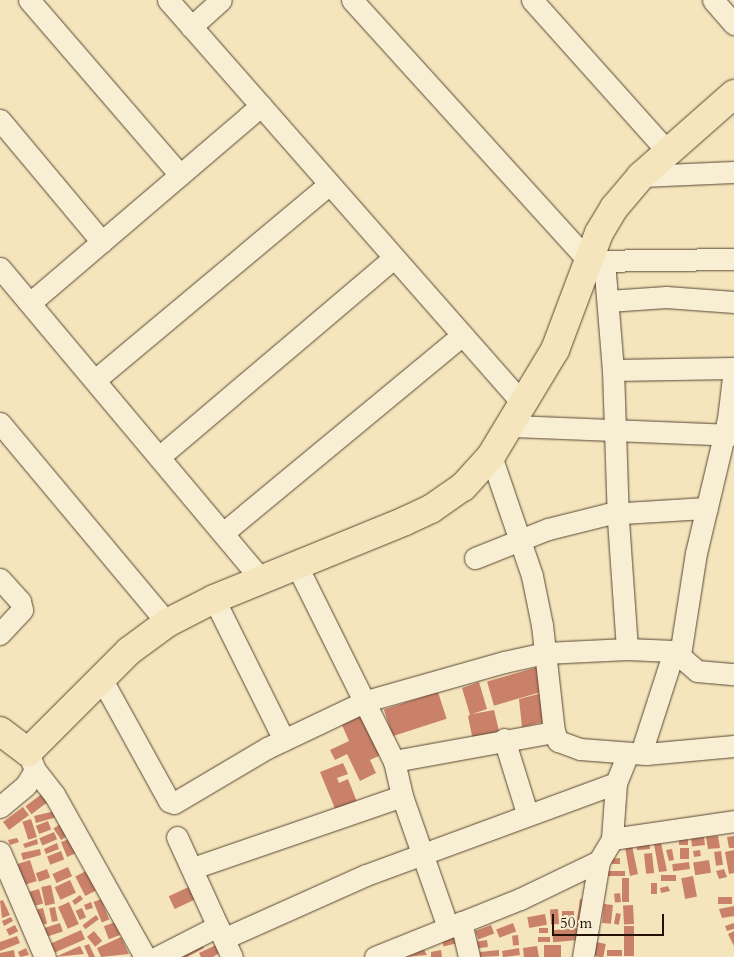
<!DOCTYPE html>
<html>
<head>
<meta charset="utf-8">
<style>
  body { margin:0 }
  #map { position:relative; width:734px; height:957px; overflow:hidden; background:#f5e5bc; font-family:Cardo,serif }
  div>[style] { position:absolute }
  .building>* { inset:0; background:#ca8169; transform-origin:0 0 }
  .roads { filter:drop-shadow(0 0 1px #584734) drop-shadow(0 0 1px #584734) }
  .minor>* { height:21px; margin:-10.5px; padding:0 10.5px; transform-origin:10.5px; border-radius:10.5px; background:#f8eed3 }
  .major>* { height:28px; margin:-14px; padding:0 14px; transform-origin:14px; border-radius:14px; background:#f5e5bc }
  span { translate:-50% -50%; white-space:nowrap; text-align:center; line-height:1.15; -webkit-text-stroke:4px #f8eed3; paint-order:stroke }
  .scale { position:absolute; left:552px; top:914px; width:112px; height:22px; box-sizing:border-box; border:2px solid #241206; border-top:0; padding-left:6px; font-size:15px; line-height:18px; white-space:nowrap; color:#241206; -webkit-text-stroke:4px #f8eed3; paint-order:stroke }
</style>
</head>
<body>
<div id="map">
  <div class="building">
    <i style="left:538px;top:667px;width:25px;height:53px;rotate:74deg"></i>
    <i style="clip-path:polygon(479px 682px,487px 709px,472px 714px,494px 710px,500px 735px,473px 741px,468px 716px,470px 715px,462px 688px)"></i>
    <i style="left:438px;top:692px;width:28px;height:57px;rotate:72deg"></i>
    <i style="clip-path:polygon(546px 692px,548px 721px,522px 727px,519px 699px)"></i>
    <i style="clip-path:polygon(362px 715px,381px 755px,370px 760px,376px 773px,360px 781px,347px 754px,335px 760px,330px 750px,349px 741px,342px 725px)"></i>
    <i style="clip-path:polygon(343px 763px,348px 774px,337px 778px,339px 783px,348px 779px,359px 807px,338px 816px,320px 772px)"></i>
    <i style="left:43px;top:793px;width:10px;height:22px;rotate:53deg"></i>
    <i style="left:23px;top:807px;width:10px;height:25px;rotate:53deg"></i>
    <i style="clip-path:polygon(55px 811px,57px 817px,36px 823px,34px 816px)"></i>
    <i style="left:31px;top:819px;width:19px;height:9px;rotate:72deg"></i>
    <i style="left:48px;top:821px;width:9px;height:13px;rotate:69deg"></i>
    <i style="left:60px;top:824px;width:14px;height:8px;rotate:56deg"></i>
    <i style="left:54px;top:832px;width:8px;height:16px;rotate:67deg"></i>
    <i style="clip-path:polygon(718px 836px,720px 848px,708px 849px,706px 837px)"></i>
    <i style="clip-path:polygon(734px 836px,734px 848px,729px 848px,727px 837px)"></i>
    <i style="left:704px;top:837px;width:8px;height:13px;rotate:83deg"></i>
    <i style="clip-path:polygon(17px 838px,19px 842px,10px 845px,8px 840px)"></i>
    <i style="clip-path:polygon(37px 839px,38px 844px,25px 848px,23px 844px)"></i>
    <i style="clip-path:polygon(69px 839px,76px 853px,67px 857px,61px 842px)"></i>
    <i style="left:649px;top:839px;width:10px;height:13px;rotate:84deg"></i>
    <i style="left:679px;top:839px;width:9px;height:6px"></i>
    <i style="clip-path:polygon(57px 843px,59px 849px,46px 854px,44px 849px)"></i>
    <i style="clip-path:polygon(661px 843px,667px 871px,659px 872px,654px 844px)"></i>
    <i style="clip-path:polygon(632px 846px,638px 874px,630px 876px,625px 847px)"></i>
    <i style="left:680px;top:848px;width:9px;height:11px"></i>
    <i style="clip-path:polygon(40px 849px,41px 855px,23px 860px,21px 853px)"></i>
    <i style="clip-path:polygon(672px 849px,674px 860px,669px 861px,666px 850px)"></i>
    <i style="left:700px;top:850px;width:6px;height:7px;rotate:81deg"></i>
    <i style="clip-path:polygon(734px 850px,734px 873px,729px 874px,725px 852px)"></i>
    <i style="left:61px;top:851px;width:9px;height:15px;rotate:69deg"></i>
    <i style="left:721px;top:851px;width:14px;height:7px;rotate:82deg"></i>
    <i style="left:652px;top:853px;width:20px;height:8px;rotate:84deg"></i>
    <i style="clip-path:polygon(620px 858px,620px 864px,612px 864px,611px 859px)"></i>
    <i style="left:30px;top:860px;width:22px;height:13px;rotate:72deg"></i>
    <i style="left:709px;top:860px;width:13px;height:16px;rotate:81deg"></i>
    <i style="left:689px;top:862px;width:7px;height:17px;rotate:82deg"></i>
    <i style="left:68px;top:867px;width:10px;height:17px;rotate:66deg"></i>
    <i style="left:47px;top:869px;width:9px;height:12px;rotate:69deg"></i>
    <i style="clip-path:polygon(724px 869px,727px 877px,719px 879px,716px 871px)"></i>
    <i style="left:86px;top:871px;width:22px;height:12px;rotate:63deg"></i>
    <i style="left:625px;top:871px;width:5px;height:17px;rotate:90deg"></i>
    <i style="left:676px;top:875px;width:6px;height:15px;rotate:90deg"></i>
    <i style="left:693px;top:876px;width:21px;height:12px;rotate:79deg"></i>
    <i style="left:622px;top:878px;width:7px;height:24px"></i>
    <i style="left:70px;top:880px;width:14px;height:17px;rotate:65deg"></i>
    <i style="left:651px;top:883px;width:6px;height:11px"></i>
    <i style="left:195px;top:884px;width:14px;height:29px;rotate:65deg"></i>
    <i style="left:51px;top:885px;width:19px;height:10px;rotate:78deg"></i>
    <i style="clip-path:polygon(668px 886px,670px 891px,661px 893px,660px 888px)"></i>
    <i style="left:39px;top:889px;width:15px;height:10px;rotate:74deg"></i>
    <i style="left:620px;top:893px;width:9px;height:6px;rotate:84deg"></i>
    <i style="left:80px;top:895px;width:5px;height:10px;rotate:53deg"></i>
    <i style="left:732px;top:897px;width:7px;height:14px;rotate:90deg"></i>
    <i style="left:101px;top:899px;width:22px;height:8px;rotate:68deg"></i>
    <i style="left:580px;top:899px;width:7px;height:28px;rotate:8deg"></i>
    <i style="clip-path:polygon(3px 900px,10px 915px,2px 918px,0 901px)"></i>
    <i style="left:69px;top:902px;width:24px;height:12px;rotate:66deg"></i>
    <i style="clip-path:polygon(91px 902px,93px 908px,86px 910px,84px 905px)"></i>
    <i style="left:604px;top:904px;width:9px;height:19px;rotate:6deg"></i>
    <i style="left:633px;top:905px;width:19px;height:10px;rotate:87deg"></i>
    <i style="clip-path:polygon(734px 906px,734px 916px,722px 918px,719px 909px)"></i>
    <i style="left:55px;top:907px;width:14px;height:6px;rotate:78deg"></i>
    <i style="left:43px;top:908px;width:16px;height:7px;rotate:75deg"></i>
    <i style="left:82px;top:908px;width:10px;height:7px;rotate:66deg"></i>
    <i style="left:558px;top:909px;width:15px;height:8px;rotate:86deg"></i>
    <i style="left:574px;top:911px;width:10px;height:12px;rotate:90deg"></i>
    <i style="left:616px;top:913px;width:5px;height:11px;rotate:11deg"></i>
    <i style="left:545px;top:914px;width:11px;height:18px;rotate:80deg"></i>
    <i style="left:96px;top:915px;width:5px;height:17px;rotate:53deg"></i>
    <i style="clip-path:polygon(11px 917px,13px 921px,4px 926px,2px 921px)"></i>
    <i style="left:115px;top:922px;width:14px;height:12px;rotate:69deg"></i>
    <i style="left:60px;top:923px;width:9px;height:18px;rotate:72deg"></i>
    <i style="left:513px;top:923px;width:9px;height:18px;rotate:69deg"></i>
    <i style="clip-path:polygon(734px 923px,734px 929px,727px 931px,725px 926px)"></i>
    <i style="left:15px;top:925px;width:7px;height:10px;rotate:63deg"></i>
    <i style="left:491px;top:925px;width:9px;height:17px;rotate:69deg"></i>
    <i style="left:624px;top:926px;width:10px;height:30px"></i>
    <i style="left:539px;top:928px;width:9px;height:5px"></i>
    <i style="left:577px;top:928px;width:12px;height:25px;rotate:85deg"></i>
    <i style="left:81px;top:930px;width:10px;height:33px;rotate:66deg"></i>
    <i style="left:94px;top:931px;width:13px;height:9px;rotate:51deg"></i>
    <i style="clip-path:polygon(734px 931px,734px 946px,728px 934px)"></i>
    <i style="left:461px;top:934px;width:8px;height:20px;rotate:76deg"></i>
    <i style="left:518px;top:935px;width:10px;height:6px;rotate:84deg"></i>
    <i style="clip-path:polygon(17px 936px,20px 943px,0 951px,0 942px)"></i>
    <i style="clip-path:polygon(121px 937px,129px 954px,101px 957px,97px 948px)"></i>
    <i style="left:550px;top:937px;width:5px;height:12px;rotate:90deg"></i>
    <i style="clip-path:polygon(200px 939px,204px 948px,187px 957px,171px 957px)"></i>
    <i style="left:487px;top:940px;width:7px;height:10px;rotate:82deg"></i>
    <i style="left:596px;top:942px;width:10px;height:14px;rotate:11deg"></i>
    <i style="clip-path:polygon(89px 944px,95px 957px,89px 957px,84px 946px)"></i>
    <i style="clip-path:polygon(216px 945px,221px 952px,213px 957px,201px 957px,199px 953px)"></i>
    <i style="left:544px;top:945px;width:17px;height:12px"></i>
    <i style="clip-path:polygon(80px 946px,84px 954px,55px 957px)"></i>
    <i style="clip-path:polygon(422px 946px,427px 955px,405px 957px,404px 956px)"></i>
    <i style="clip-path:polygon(537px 946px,539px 957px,524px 957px,523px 948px)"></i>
    <i style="clip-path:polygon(26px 948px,29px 955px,20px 957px,18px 952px)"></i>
    <i style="clip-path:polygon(519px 948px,520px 955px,503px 957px,502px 951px)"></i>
    <i style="clip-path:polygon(14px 950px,15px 957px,0 957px,0 953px)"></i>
    <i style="clip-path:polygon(441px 950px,442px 957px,431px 957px,431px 952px)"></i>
    <i style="clip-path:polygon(499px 950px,499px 956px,480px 957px,480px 952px)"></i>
    <i style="left:622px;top:950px;width:6px;height:15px;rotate:90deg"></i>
  </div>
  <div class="roads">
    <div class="minor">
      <i style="left:29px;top:0;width:231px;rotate:49.2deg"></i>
      <i style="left:168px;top:0;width:539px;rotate:48.68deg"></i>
      <i style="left:352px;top:0;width:353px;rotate:47.8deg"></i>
      <i style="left:589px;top:261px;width:145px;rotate:-0.8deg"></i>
      <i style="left:532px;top:0;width:204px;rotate:48.2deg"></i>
      <i style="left:713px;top:0;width:32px;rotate:49deg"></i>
      <i style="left:191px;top:27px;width:40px;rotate:-42deg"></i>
      <i style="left:0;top:120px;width:159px;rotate:50.1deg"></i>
      <i style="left:641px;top:176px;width:93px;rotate:-2.5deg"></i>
      <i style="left:604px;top:261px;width:109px;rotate:85.3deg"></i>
      <i style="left:613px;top:370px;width:150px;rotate:88.1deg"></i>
      <i style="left:618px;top:520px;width:129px;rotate:86deg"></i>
      <i style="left:0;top:268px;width:407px;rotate:50deg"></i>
      <i style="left:608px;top:301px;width:58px;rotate:-3.9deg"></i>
      <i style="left:666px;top:297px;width:68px;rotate:4.2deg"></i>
      <i style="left:30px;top:303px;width:304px;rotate:-40.5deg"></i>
      <i style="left:613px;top:370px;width:121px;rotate:-0.9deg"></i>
      <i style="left:95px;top:380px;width:305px;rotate:-39.9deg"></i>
      <i style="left:0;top:423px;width:261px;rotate:50.1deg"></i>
      <i style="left:511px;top:426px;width:223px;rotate:2.3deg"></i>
      <i style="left:491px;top:456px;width:127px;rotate:71.1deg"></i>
      <i style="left:532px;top:576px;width:50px;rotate:78.5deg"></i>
      <i style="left:542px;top:625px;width:108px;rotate:83.6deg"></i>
      <i style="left:554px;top:732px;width:10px;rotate:66deg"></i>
      <i style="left:558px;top:741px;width:23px;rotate:20deg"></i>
      <i style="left:580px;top:749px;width:66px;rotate:4.3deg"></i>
      <i style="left:646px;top:754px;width:88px;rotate:-5.2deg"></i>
      <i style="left:159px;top:457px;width:308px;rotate:-40.3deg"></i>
      <i style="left:223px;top:533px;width:310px;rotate:-39.6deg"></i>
      <i style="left:475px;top:558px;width:79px;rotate:-21.7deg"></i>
      <i style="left:548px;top:529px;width:62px;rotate:-14deg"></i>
      <i style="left:608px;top:514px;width:99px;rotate:-3.5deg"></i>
      <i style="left:297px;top:566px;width:218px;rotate:63.6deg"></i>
      <i style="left:394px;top:761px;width:36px;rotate:77deg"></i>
      <i style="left:402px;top:796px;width:139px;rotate:70.7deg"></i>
      <i style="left:0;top:579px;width:30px;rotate:48deg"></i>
      <i style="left:20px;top:601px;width:9px;rotate:77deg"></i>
      <i style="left:22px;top:610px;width:33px;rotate:133deg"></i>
      <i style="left:214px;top:599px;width:157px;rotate:63.6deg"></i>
      <i style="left:680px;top:655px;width:103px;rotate:-81.1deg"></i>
      <i style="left:696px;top:553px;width:138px;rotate:-76.6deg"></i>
      <i style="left:728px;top:419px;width:50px;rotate:-83.2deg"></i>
      <i style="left:101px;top:678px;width:141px;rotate:61.1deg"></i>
      <i style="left:169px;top:801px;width:5px;rotate:22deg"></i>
      <i style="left:174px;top:803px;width:108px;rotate:-30.6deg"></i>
      <i style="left:267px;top:748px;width:110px;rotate:-25.4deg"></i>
      <i style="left:366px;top:701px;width:143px;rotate:-15.8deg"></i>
      <i style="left:504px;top:662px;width:42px;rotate:-12.4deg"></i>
      <i style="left:545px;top:653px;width:82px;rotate:-2.8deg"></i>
      <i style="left:627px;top:649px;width:47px;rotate:2.4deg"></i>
      <i style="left:674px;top:651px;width:30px;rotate:41deg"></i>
      <i style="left:697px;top:671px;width:37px;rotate:5deg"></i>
      <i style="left:504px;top:739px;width:77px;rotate:72.7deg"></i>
      <i style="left:28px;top:752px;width:19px;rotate:69deg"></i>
      <i style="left:35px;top:770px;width:31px;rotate:52deg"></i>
      <i style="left:54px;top:794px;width:187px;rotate:60.8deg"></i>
      <i style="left:641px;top:753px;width:107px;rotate:-72.1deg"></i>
      <i style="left:394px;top:761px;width:163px;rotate:-10.3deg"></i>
      <i style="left:0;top:807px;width:34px;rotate:-40deg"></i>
      <i style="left:26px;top:785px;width:17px;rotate:-59deg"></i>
      <i style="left:177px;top:837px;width:132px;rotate:65.4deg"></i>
      <i style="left:612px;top:839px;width:123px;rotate:-8.4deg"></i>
      <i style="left:0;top:852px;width:114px;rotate:66.8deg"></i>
      <i style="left:193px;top:868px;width:221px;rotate:-19deg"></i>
      <i style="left:461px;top:922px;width:36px;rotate:77deg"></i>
      <i style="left:225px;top:938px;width:154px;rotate:-24.1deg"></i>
      <i style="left:366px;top:875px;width:266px;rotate:-20.2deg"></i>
      <i style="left:157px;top:957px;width:68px;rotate:-26.9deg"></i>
      <i style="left:375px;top:957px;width:156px;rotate:-21.8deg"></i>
      <i style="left:520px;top:899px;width:88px;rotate:-25.7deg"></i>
      <i style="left:583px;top:957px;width:97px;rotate:-80.5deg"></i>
      <i style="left:599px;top:861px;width:26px;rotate:-59deg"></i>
      <i style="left:612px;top:839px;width:56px;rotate:-85.9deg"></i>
      <i style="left:616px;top:783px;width:32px;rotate:-68deg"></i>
    </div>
    <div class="major">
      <i style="left:0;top:731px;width:35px;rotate:37deg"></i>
      <i style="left:28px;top:752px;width:143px;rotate:-45deg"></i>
      <i style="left:129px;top:651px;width:47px;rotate:-36.4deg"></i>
      <i style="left:167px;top:623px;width:53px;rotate:-27.1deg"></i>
      <i style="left:214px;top:599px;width:206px;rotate:-22.2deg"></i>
      <i style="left:405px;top:521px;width:29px;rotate:-25deg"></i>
      <i style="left:431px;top:509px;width:39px;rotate:-35deg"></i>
      <i style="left:463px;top:487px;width:42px;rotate:-47.9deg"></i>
      <i style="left:491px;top:456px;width:124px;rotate:-58.9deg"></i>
      <i style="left:555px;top:350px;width:125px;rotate:-69.4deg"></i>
      <i style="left:599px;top:233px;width:29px;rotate:-59deg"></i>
      <i style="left:614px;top:208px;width:42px;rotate:-49.8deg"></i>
      <i style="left:641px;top:176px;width:124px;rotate:-41.4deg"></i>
    </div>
  </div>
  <div class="scale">50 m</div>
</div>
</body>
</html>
